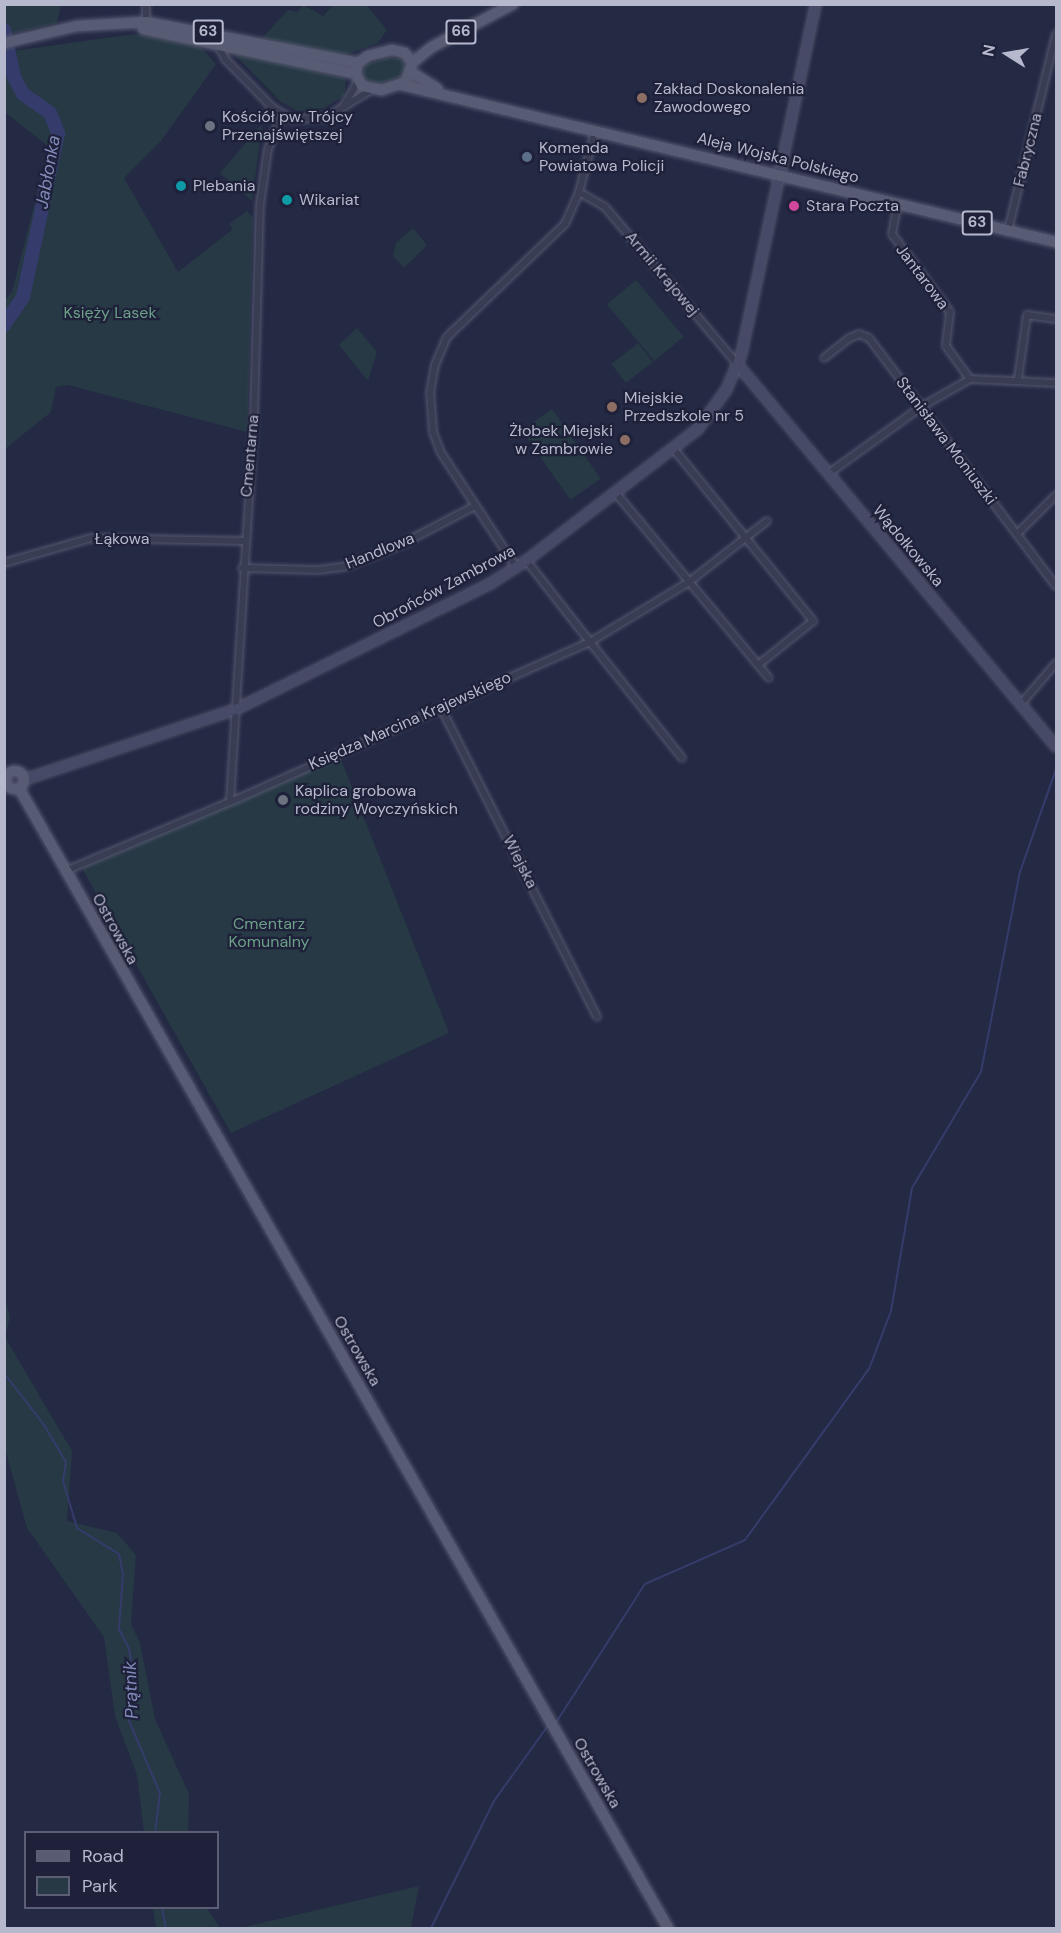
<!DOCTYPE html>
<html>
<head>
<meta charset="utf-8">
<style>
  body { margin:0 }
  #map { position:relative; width:1061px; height:1933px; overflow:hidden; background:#242944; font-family:"DM Sans",sans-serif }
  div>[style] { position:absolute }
  .green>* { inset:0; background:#263945; transform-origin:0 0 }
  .stream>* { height:2px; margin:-1px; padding:0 1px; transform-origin:1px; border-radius:1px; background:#353c6b }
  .river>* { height:14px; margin:-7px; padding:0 7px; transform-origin:7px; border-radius:7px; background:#353c6b }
  .roads { filter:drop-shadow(0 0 2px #54576e) drop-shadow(0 0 2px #54576e) }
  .street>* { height:6px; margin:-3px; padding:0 3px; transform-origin:3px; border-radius:3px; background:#393d54 }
  .secondary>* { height:9px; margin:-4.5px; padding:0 4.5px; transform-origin:4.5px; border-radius:4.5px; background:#474a67 }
  .primary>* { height:10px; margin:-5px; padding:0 5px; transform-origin:5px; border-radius:5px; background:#575b74 }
  .primary>.ring { margin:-5px; padding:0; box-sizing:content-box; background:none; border:10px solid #575b74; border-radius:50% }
  .dots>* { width:16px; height:16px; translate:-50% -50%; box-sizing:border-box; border:3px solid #1e2139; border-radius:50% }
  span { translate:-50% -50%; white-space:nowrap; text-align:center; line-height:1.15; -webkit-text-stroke:4.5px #1e2139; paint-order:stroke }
  .shield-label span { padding:2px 4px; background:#1e2139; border:2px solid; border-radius:4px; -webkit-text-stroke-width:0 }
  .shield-label { font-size:15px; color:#b6b9cd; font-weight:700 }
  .poi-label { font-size:16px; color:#b6b9cd }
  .left { translate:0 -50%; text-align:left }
  .right { translate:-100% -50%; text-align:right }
  .street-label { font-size:16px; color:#b6b9cd }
  .park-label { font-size:16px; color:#6ba087 }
  .water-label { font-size:18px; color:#838bbb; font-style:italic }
  .frame { position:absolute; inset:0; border:6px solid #b6b9cd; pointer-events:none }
  .legend { position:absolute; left:24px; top:1831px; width:195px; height:78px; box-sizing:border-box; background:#1e2139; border:2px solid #5b5e74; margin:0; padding:8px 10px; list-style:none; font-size:18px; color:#b6b9cd }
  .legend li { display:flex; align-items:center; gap:12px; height:30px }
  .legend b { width:30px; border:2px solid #5b5e74 }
  .north { position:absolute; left:977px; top:24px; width:60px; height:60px; -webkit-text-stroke:4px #1e2139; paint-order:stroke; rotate:281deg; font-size:16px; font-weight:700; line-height:24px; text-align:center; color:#b6b9cd }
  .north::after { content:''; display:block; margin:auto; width:21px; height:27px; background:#b6b9cd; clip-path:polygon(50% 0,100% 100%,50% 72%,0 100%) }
</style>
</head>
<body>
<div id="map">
  <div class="green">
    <i style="clip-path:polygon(4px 5px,5px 4px,61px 5px,57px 23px,5px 35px)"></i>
    <i style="clip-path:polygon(303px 5px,323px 16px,333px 5px,366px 5px,387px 30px,378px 43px,342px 56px,262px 38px,288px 10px,297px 12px)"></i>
    <i style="clip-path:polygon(135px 34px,197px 43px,216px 64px,161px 141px,124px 178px,178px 272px,233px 229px,229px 224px,247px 211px,253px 218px,247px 432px,68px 385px,56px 387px,51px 412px,5px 449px,5px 300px,12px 292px,49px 147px,5px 112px,5px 52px)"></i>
    <i style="clip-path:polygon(230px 50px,341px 77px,346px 80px,344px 96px,324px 108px,298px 111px,281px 102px)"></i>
    <i style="clip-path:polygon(389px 57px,402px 59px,406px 66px,404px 76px,375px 85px,366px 81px,362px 75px,365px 65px)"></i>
    <i style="clip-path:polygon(262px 124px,252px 201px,220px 173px)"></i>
    <i style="clip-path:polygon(413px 228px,427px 245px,404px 268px,393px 256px,396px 243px)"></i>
    <i style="left:636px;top:280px;width:74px;height:38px;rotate:50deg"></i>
    <i style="clip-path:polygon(357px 328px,377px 352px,368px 381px,339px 345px)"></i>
    <i style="left:638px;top:343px;width:24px;height:34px;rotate:52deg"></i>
    <i style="left:552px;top:409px;width:85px;height:37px;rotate:55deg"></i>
    <i style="clip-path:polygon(340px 757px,449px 1033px,231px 1133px,82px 868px)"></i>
    <i style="clip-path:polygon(5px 1299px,10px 1317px,5px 1337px,72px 1451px,67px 1521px,117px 1533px,136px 1555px,131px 1624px,140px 1643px,155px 1719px,189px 1794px,188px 1832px,144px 1832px,137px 1775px,115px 1716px,104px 1637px,27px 1528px,5px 1449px)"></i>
    <i style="clip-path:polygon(419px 1886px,411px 1928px,240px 1928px)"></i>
    <i style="clip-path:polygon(153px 1908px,207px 1908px,220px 1928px,156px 1928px)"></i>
  </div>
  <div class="stream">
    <i style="left:4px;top:1373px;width:66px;rotate:52.4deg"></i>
    <i style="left:44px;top:1425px;width:43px;rotate:59.3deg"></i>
    <i style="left:66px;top:1462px;width:19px;rotate:99deg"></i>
    <i style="left:63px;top:1481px;width:49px;rotate:73.4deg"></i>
    <i style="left:77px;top:1528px;width:49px;rotate:31.8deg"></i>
    <i style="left:119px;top:1554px;width:20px;rotate:79deg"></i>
    <i style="left:123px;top:1574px;width:55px;rotate:94.2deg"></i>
    <i style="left:119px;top:1629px;width:22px;rotate:63deg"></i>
    <i style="left:129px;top:1649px;width:27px;rotate:80deg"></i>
    <i style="left:134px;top:1676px;width:45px;rotate:96.3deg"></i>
    <i style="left:129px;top:1721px;width:78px;rotate:66.7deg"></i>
    <i style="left:160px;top:1793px;width:39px;rotate:97deg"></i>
    <i style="left:557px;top:1721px;width:163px;rotate:-57.3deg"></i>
    <i style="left:645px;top:1584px;width:109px;rotate:-23.7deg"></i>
    <i style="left:745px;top:1540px;width:211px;rotate:-54.1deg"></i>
    <i style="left:869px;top:1369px;width:62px;rotate:-69.2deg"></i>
    <i style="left:891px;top:1311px;width:125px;rotate:-80.3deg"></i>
    <i style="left:912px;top:1188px;width:135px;rotate:-59.3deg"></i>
    <i style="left:981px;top:1072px;width:204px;rotate:-79deg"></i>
    <i style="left:1020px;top:872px;width:109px;rotate:-70.7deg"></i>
    <i style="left:162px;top:1908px;width:20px;rotate:79deg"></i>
    <i style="left:431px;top:1928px;width:142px;rotate:-63.6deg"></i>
    <i style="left:494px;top:1801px;width:91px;rotate:-54.4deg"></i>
  </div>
  <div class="river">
    <i style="left:4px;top:30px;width:48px;rotate:78deg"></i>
    <i style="left:14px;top:77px;width:19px;rotate:62deg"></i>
    <i style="left:23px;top:94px;width:33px;rotate:35deg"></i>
    <i style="left:50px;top:113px;width:22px;rotate:68deg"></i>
    <i style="left:58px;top:133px;width:168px;rotate:102deg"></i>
    <i style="left:23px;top:297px;width:34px;rotate:124deg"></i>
  </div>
  <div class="roads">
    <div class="street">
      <i style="left:146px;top:25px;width:21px;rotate:-90deg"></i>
      <i style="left:218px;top:45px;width:16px;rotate:63deg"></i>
      <i style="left:225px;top:59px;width:69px;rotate:45.6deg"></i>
      <i style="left:273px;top:108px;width:22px;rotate:30deg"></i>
      <i style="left:292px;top:119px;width:33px;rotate:-2deg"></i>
      <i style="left:325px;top:118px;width:54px;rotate:-31.3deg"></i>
      <i style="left:343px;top:107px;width:29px;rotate:-59deg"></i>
      <i style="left:579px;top:192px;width:30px;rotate:30deg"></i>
      <i style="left:605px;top:207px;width:207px;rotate:49.9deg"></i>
      <i style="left:898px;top:203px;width:32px;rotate:101deg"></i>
      <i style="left:892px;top:234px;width:97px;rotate:53.4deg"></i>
      <i style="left:950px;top:312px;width:34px;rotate:97deg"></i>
      <i style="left:946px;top:346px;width:41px;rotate:54deg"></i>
      <i style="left:1008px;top:230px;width:202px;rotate:-76.2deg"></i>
      <i style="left:824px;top:358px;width:33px;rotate:-38deg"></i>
      <i style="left:850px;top:338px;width:10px;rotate:-24deg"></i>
      <i style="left:859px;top:334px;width:11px;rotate:22deg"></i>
      <i style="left:869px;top:338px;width:311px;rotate:53deg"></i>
      <i style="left:1018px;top:379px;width:65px;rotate:-82deg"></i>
      <i style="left:1027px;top:315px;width:29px;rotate:8deg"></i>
      <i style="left:673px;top:448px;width:223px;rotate:51deg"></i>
      <i style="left:813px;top:621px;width:70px;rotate:141.3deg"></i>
      <i style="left:828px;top:474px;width:115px;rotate:-35.8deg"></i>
      <i style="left:921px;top:407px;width:56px;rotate:-29.7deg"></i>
      <i style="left:970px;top:379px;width:86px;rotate:2.7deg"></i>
      <i style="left:615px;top:492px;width:241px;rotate:50.4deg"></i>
      <i style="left:1017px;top:534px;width:55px;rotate:-45deg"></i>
      <i style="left:4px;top:563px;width:91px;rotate:-16deg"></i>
      <i style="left:91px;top:538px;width:152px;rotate:1.1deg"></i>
      <i style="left:516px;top:567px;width:136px;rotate:-123.3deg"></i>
      <i style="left:441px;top:453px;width:22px;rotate:-111deg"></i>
      <i style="left:433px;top:432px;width:39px;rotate:-94deg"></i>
      <i style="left:430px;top:393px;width:28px;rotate:-80deg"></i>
      <i style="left:435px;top:365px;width:30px;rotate:-67deg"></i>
      <i style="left:447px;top:337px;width:163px;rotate:-43.8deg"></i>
      <i style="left:565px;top:224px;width:35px;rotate:-66deg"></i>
      <i style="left:579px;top:192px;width:63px;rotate:-75.3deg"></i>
      <i style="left:242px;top:568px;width:76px;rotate:1.5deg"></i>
      <i style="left:318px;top:570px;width:26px;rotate:-7deg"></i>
      <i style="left:344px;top:567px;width:60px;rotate:-21.4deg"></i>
      <i style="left:400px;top:545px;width:85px;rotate:-27.5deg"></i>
      <i style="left:1021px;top:704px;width:54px;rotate:-49.5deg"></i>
      <i style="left:441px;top:708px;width:346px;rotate:63.2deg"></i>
      <i style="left:682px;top:758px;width:148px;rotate:-128.4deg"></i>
      <i style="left:590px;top:642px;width:116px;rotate:-31.2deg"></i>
      <i style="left:689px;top:582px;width:99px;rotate:-38deg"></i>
      <i style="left:230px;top:801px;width:386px;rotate:-86.4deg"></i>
      <i style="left:254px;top:416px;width:211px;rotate:-88.4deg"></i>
      <i style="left:260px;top:205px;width:57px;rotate:-81.9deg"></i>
      <i style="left:268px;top:149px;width:37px;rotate:-68deg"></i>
      <i style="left:65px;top:871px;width:184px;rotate:-22.7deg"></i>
      <i style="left:235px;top:800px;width:389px;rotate:-24deg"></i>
      <i style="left:590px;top:642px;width:104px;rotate:-128deg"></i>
    </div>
    <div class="secondary">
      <i style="left:738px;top:365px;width:496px;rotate:50.2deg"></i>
      <i style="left:24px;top:779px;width:222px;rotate:-18.4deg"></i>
      <i style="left:235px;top:709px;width:284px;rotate:-26.3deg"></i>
      <i style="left:490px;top:583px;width:43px;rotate:-32.6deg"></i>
      <i style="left:526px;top:560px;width:215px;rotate:-37.5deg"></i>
      <i style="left:697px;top:429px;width:49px;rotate:-54.1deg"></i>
      <i style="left:726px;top:389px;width:39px;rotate:-67deg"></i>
      <i style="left:741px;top:353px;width:357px;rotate:-78deg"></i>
      <i style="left:4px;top:781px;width:1px"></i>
    </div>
    <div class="primary">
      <i style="left:143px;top:29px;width:218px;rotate:11.9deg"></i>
      <i style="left:4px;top:43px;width:75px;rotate:-13.1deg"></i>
      <i style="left:77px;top:26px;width:69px;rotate:-3.3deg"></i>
      <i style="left:146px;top:22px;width:216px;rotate:10.9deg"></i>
      <i style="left:392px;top:50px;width:13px;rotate:13deg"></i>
      <i style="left:405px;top:53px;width:12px;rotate:55deg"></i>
      <i style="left:412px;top:63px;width:20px;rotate:108deg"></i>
      <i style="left:406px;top:82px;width:25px;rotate:162deg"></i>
      <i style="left:382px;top:90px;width:20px;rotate:-169deg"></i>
      <i style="left:362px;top:86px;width:13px;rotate:-117deg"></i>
      <i style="left:356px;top:74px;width:11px;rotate:-80deg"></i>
      <i style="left:358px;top:63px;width:12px;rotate:-35deg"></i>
      <i style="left:368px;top:56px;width:25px;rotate:-14deg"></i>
      <i style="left:412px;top:63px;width:26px;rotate:-39deg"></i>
      <i style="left:432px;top:47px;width:92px;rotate:-28deg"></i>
      <i style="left:411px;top:72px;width:31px;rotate:32deg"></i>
      <i style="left:402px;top:85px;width:673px;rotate:13.5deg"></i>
      <i class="ring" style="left:6px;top:771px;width:8px;height:8px"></i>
      <i style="left:19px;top:788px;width:1312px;rotate:60.35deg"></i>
    </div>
  </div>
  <div class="dots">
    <i style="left:642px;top:98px;background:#8d6e63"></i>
    <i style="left:210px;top:126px;background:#6b7280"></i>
    <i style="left:527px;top:157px;background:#5c6f8a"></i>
    <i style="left:181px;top:186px;background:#0f9aa8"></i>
    <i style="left:287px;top:200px;background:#0f9aa8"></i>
    <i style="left:794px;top:206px;background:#d1479c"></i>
    <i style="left:612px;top:407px;background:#8d6e63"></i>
    <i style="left:625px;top:440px;background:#8d6e63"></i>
    <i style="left:283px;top:800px;background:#6b7280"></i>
  </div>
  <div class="shield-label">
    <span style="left:208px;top:32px">63</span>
    <span style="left:461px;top:32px">66</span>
    <span style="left:977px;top:223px">63</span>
  </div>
  <div class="poi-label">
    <span class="left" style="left:654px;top:98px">Zakład Doskonalenia<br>Zawodowego</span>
    <span class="left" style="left:222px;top:126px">Kościół pw. Trójcy<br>Przenajświętszej</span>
    <span class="left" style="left:539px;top:157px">Komenda<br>Powiatowa Policji</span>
    <span class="left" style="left:193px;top:186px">Plebania</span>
    <span class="left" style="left:299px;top:200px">Wikariat</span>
    <span class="left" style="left:806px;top:206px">Stara Poczta</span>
    <span class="left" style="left:624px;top:407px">Miejskie<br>Przedszkole nr 5</span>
    <span class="right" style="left:613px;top:440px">Żłobek Miejski<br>w Zambrowie</span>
    <span class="left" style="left:295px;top:800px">Kaplica grobowa<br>rodziny Woyczyńskich</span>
  </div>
  <div class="street-label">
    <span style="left:1028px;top:150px;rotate:-76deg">Fabryczna</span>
    <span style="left:778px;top:158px;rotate:14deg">Aleja Wojska Polskiego</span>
    <span style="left:662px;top:274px;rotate:50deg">Armii Krajowej</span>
    <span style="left:922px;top:277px;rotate:53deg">Jantarowa</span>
    <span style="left:946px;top:441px;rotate:53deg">Stanisława Moniuszki</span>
    <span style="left:250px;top:456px;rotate:-85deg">Cmentarna</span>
    <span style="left:122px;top:539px">Łąkowa</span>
    <span style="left:908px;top:546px;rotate:50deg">Wądołkowska</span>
    <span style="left:380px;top:551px;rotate:-22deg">Handlowa</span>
    <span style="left:444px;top:587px;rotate:-28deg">Obrońców Zambrowa</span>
    <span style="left:410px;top:721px;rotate:-24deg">Księdza Marcina Krajewskiego</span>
    <span style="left:520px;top:862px;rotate:63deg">Wiejska</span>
    <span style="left:115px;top:929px;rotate:61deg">Ostrowska</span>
    <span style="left:357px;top:1351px;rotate:60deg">Ostrowska</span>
    <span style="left:597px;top:1773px;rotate:60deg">Ostrowska</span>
  </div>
  <div class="park-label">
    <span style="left:110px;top:313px">Księży Lasek</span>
    <span style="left:269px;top:933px">Cmentarz<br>Komunalny</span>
  </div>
  <div class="water-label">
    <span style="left:48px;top:172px;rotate:-80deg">Jabłonka</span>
    <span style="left:131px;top:1690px;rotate:-92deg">Prątnik</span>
  </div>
  <div class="frame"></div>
  <ul class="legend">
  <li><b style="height:8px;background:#575b74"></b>Road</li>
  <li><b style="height:16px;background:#263945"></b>Park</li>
  </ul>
  <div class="north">N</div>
</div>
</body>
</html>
